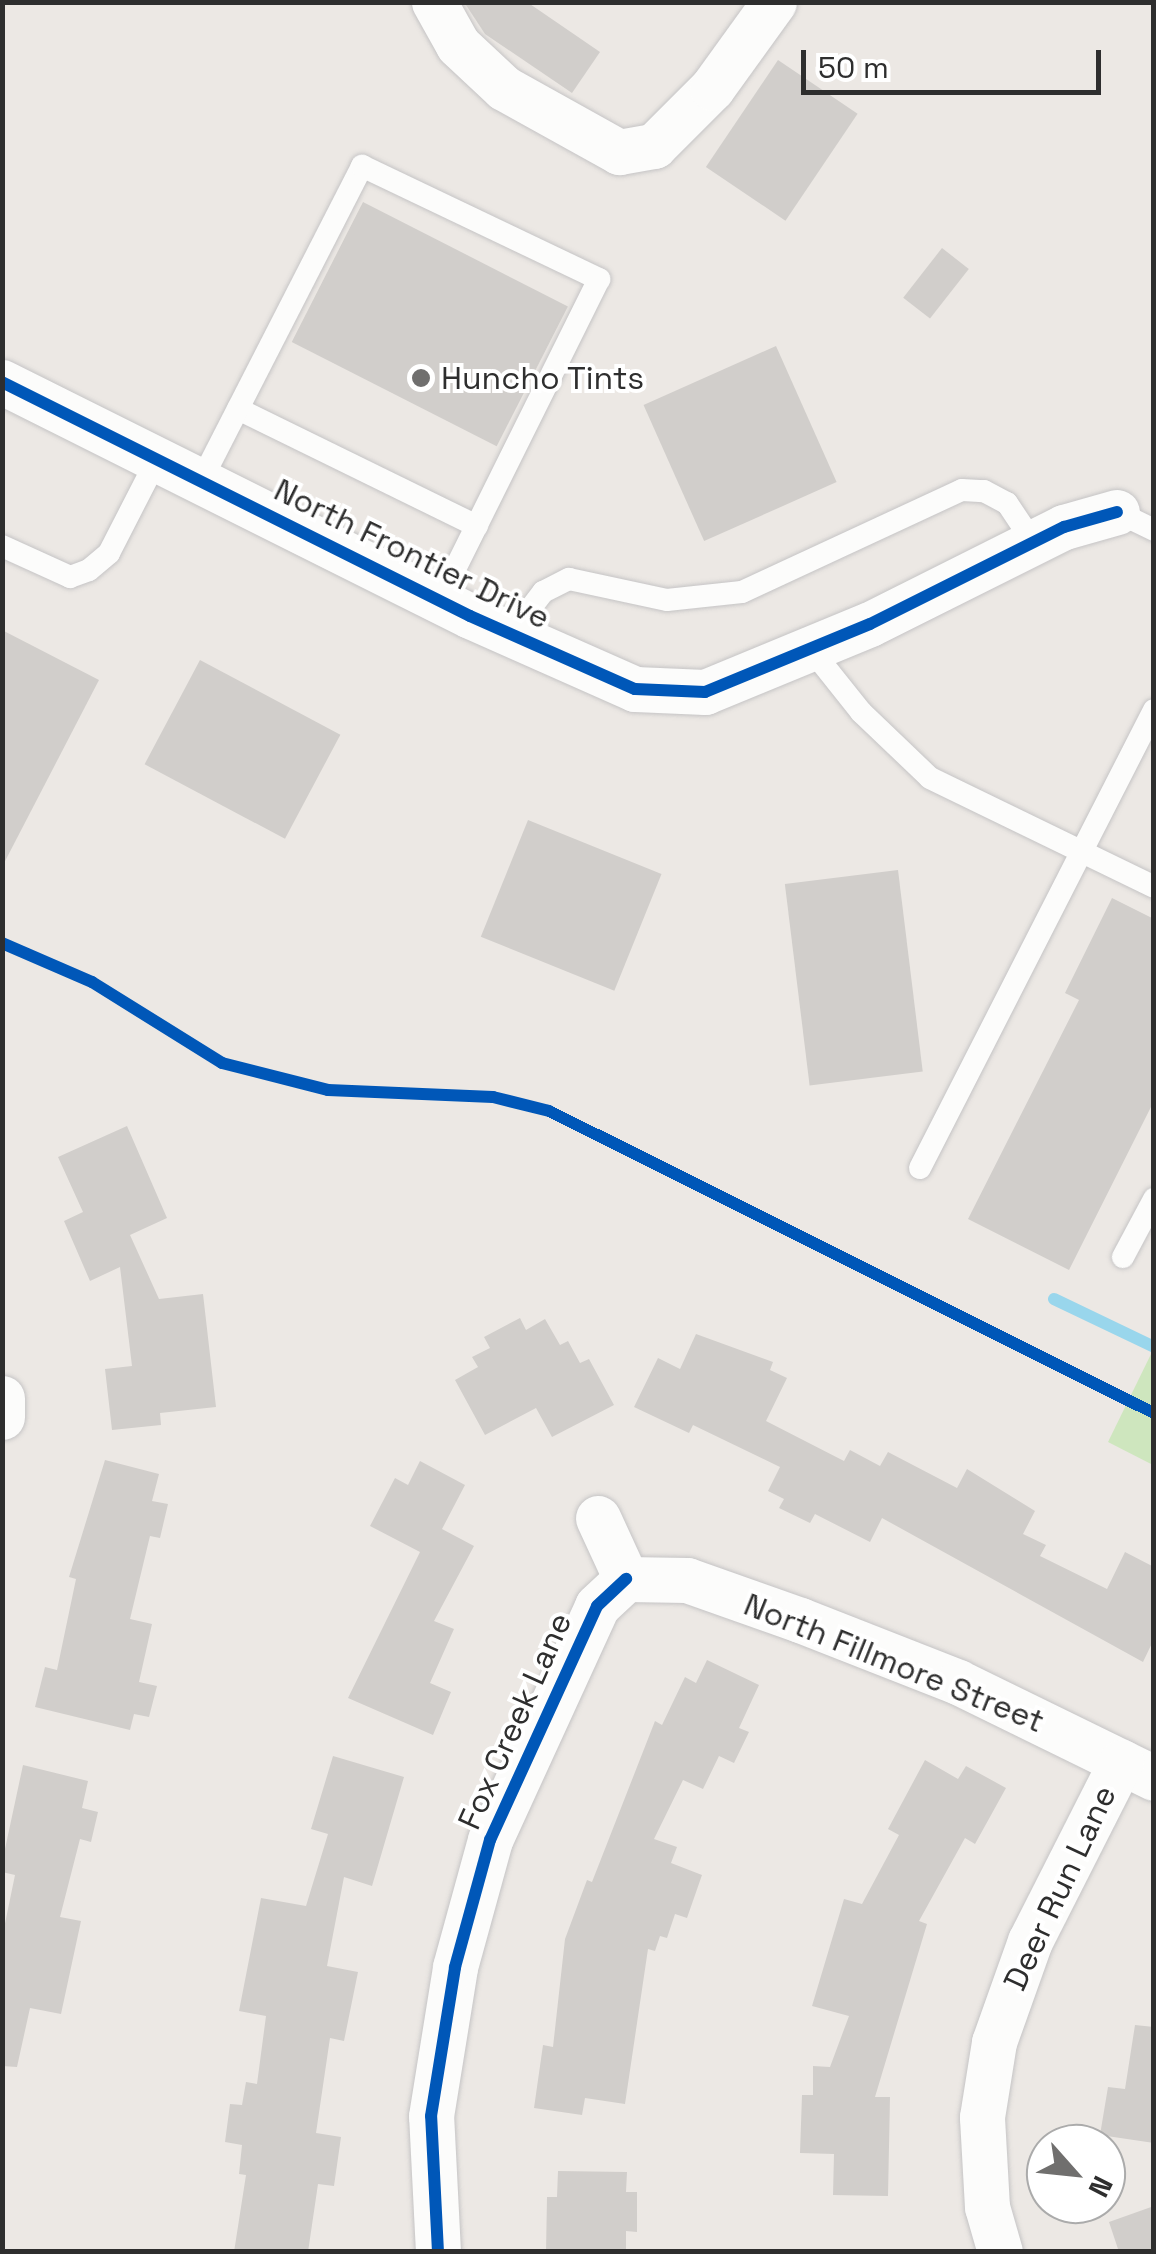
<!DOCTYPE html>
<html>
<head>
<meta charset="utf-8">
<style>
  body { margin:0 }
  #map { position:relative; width:1156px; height:2254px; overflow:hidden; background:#ece8e4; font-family:"Space Grotesk",sans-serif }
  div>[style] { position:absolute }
  .green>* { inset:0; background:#cee6be }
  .stream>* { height:12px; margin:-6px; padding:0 6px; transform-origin:6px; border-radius:6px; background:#99d6ec }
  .building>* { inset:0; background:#d1cecb; transform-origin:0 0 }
  .roads { filter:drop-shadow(0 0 2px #c5c4c5) drop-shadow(0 0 2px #c5c4c5) }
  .service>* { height:22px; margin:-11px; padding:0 11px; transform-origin:11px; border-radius:11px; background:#fcfcfb }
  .minor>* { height:45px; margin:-22.5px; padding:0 22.5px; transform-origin:22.5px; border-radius:22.5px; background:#fcfcfb }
  .cycleway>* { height:12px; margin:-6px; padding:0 6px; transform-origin:6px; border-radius:6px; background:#0057b8 }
  .dots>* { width:28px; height:28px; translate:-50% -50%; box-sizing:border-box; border:5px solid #fff; border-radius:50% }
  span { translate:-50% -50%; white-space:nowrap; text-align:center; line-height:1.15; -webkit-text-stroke:8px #fff; paint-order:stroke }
  .poi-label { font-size:32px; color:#2e2e2e }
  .left { translate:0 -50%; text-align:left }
  .street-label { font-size:32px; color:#2e2e2e }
  .frame { position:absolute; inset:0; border:5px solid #2e2e2e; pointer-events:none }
  .north { position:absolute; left:1026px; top:2124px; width:100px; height:100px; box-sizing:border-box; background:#fff; border:2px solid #ababab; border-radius:50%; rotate:117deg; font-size:28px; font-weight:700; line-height:40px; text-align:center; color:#2e2e2e }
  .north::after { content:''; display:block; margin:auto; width:35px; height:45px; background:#706f6e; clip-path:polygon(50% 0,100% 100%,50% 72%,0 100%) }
  .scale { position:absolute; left:801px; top:50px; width:300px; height:45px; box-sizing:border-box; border:5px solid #2e2e2e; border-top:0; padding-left:12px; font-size:30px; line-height:35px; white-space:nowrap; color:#2e2e2e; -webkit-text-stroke:8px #fff; paint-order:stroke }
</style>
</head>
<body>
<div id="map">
  <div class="green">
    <i style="clip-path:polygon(1153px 1350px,1153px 1465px,1108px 1442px)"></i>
  </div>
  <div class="stream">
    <i style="left:1054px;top:1299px;width:111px;rotate:25.6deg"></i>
  </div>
  <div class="building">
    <i style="clip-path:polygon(464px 2px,527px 2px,600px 52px,572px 93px,485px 34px)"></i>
    <i style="left:778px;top:60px;width:96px;height:129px;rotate:34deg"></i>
    <i style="left:363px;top:202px;width:230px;height:157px;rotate:27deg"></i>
    <i style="left:942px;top:248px;width:34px;height:63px;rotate:38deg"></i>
    <i style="left:776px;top:346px;width:149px;height:145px;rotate:66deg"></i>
    <i style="clip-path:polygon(2px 630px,99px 680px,2px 867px)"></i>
    <i style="left:200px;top:660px;width:159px;height:118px;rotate:28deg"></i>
    <i style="left:528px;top:820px;width:144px;height:126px;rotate:22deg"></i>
    <i style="left:898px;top:870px;width:203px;height:114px;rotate:83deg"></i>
    <i style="clip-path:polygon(1112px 898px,1154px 919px,1154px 1101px,1069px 1270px,968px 1219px,1079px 1000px,1065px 993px)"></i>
    <i style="clip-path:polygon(127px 1126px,167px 1218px,130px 1235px,159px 1299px,203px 1294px,216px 1407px,160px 1413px,161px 1425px,112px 1430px,105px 1369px,132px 1366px,120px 1267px,90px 1281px,64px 1221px,83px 1212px,58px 1157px)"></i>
    <i style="clip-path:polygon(520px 1318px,526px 1330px,545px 1319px,560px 1345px,568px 1341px,580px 1363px,589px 1359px,614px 1405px,552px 1437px,536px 1408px,485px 1435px,455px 1380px,478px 1367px,472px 1357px,490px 1348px,484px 1337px)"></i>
    <i style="clip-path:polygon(696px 1334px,773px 1362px,770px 1370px,787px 1378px,766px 1421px,844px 1461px,850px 1450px,880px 1466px,888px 1452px,957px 1488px,967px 1469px,1035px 1511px,1023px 1534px,1046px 1545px,1040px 1556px,1107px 1589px,1125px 1552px,1154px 1567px,1154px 1639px,1143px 1662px,882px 1518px,870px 1542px,815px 1514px,810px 1523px,779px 1508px,784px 1499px,768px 1491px,780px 1467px,693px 1425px,689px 1433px,634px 1407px,658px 1358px,680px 1369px)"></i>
    <i style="clip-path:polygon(105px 1460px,159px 1474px,152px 1501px,168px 1504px,160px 1538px,150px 1536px,130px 1619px,152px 1624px,139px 1682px,157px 1686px,149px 1717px,134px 1714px,130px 1730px,35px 1707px,45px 1667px,57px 1670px,76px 1579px,69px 1577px)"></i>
    <i style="clip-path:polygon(420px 1461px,465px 1485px,442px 1529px,474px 1546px,434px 1621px,454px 1629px,430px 1683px,451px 1692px,433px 1735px,348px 1698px,420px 1552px,370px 1526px,395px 1478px,408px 1485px)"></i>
    <i style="clip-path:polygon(707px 1660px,759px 1685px,739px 1728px,749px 1732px,734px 1763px,719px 1756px,703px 1789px,683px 1780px,654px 1839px,677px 1847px,671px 1863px,702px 1875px,687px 1918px,675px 1914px,667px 1938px,660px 1936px,655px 1951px,648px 1949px,625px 2104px,585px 2098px,582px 2115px,534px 2108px,543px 2045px,553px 2047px,565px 1939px,587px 1880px,592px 1882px,655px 1721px,662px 1725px,685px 1677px,696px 1683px)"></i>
    <i style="clip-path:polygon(333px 1756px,404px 1777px,372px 1886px,344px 1877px,327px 1966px,358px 1972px,344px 2041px,330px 2038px,316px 2133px,341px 2137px,334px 2186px,318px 2184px,308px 2252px,234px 2252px,246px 2175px,239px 2174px,242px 2145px,225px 2142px,230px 2104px,242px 2105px,246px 2082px,257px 2084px,266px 2016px,239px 2011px,261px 1898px,306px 1906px,328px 1834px,311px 1829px)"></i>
    <i style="clip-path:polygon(925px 1760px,958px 1779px,966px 1766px,1006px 1788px,975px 1844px,965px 1838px,919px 1921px,927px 1924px,875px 2097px,890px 2097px,888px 2196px,833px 2195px,834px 2154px,800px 2153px,802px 2095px,813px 2095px,813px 2066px,830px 2067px,849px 2016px,812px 2006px,844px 1899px,862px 1904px,899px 1835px,888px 1829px)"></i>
    <i style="clip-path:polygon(23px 1765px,88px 1781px,82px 1808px,98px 1812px,91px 1842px,80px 1839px,60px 1917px,81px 1921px,61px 2014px,30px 2008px,17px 2067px,2px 2066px,2px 1938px,15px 1875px,2px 1872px,2px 1863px)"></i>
    <i style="clip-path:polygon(1135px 2025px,1154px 2027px,1154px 2143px,1100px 2135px,1108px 2087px,1125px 2089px)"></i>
    <i style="clip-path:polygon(558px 2171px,627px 2172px,626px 2192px,637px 2192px,637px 2232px,626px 2231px,626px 2252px,546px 2252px,547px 2197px,557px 2197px)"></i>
    <i style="clip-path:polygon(1154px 2206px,1154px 2252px,1119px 2252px,1109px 2222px)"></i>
  </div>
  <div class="roads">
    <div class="service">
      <i style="left:238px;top:409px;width:266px;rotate:26.1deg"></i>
      <i style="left:201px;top:481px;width:354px;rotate:-62.9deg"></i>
      <i style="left:362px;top:166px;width:263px;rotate:25.5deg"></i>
      <i style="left:599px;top:279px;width:358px;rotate:116.4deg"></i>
      <i style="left:1117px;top:512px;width:41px;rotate:25.9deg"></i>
      <i style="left:2px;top:546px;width:75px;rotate:24.5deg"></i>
      <i style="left:70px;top:577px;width:20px;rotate:-20deg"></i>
      <i style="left:89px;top:570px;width:26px;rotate:-40deg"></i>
      <i style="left:109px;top:553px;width:106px;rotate:-62.9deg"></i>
      <i style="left:511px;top:634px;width:53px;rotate:-52.7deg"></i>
      <i style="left:543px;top:592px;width:29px;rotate:-27deg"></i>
      <i style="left:569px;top:579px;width:100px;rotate:12.1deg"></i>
      <i style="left:667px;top:600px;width:75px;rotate:-6.1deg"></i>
      <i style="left:742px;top:592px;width:242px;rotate:-24.9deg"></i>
      <i style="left:962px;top:490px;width:22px;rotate:3deg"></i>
      <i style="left:984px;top:491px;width:26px;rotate:28deg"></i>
      <i style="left:1007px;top:503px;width:47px;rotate:56.3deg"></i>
      <i style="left:810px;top:648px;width:82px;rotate:51.4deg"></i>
      <i style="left:861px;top:712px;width:95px;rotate:43.7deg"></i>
      <i style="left:930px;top:778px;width:249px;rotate:25.9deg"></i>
      <i style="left:920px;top:1168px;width:514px;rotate:-62.94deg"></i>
      <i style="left:1123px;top:1257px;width:66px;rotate:-61.9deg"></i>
    </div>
    <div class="minor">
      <i style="left:434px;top:2px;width:49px;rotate:60.8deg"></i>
      <i style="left:458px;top:45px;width:63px;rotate:43.1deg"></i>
      <i style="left:504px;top:88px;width:132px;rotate:29.1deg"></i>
      <i style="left:619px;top:152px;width:36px;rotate:-10deg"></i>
      <i style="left:654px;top:146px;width:82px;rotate:-45deg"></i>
      <i style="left:712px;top:88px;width:106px;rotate:-54.2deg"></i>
      <i style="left:2px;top:382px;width:523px;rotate:26.57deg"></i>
      <i style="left:470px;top:616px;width:180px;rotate:23.9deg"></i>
      <i style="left:635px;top:689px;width:70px;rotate:2.5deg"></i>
      <i style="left:705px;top:692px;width:178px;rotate:-22.4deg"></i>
      <i style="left:870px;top:624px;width:217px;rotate:-26.6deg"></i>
      <i style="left:1064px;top:527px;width:55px;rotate:-15.8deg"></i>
      <i style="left:2px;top:1398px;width:19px;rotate:90deg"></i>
      <i style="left:598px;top:1518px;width:67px;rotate:65.3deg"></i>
      <i style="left:626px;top:1579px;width:61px;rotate:0.9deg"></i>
      <i style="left:687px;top:1580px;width:120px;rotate:19.5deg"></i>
      <i style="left:800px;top:1620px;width:170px;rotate:21.4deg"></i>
      <i style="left:958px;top:1682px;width:218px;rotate:26.1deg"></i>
      <i style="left:438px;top:2252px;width:136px;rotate:-92.9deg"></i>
      <i style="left:431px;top:2116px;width:151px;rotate:-80.8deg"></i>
      <i style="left:455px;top:1967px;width:132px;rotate:-74.6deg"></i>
      <i style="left:490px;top:1840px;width:257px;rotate:-65.4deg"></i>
      <i style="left:597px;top:1606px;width:40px;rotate:-43deg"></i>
      <i style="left:1000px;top:2252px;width:47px;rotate:-106.1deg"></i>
      <i style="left:987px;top:2207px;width:90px;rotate:-93.2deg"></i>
      <i style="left:982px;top:2117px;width:76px;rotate:-80.9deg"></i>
      <i style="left:994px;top:2042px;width:107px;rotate:-70.4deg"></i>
      <i style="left:1030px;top:1941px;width:201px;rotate:-63.1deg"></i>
    </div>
  </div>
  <div class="cycleway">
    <i style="left:2px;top:382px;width:523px;rotate:26.57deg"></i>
    <i style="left:470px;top:616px;width:180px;rotate:23.9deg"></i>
    <i style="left:635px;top:689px;width:70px;rotate:2.5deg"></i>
    <i style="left:705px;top:692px;width:178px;rotate:-22.4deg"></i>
    <i style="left:870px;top:624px;width:217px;rotate:-26.6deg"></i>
    <i style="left:1064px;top:527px;width:55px;rotate:-15.8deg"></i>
    <i style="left:2px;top:943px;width:98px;rotate:23.4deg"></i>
    <i style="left:92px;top:982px;width:153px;rotate:31.9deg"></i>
    <i style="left:222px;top:1063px;width:109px;rotate:14.3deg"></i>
    <i style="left:328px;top:1090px;width:165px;rotate:2.4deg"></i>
    <i style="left:493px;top:1097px;width:58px;rotate:14deg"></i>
    <i style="left:549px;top:1111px;width:676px;rotate:26.53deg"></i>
    <i style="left:438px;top:2252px;width:136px;rotate:-92.9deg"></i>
    <i style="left:431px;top:2116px;width:151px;rotate:-80.8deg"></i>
    <i style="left:455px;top:1967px;width:132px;rotate:-74.6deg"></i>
    <i style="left:490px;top:1840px;width:257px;rotate:-65.4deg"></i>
    <i style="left:597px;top:1606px;width:40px;rotate:-43deg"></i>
  </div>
  <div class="dots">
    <i style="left:421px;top:378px;background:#706f6e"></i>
  </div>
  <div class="poi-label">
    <span class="left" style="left:441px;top:378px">Huncho Tints</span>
  </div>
  <div class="street-label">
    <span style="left:412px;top:554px;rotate:26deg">North Frontier Drive</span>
    <span style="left:894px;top:1663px;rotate:22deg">North Fillmore Street</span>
    <span style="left:515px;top:1721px;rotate:-66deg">Fox Creek Lane</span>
    <span style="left:1060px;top:1888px;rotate:-65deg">Deer Run Lane</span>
  </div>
  <div class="frame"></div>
  <div class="north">N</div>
  <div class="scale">50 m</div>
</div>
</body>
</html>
